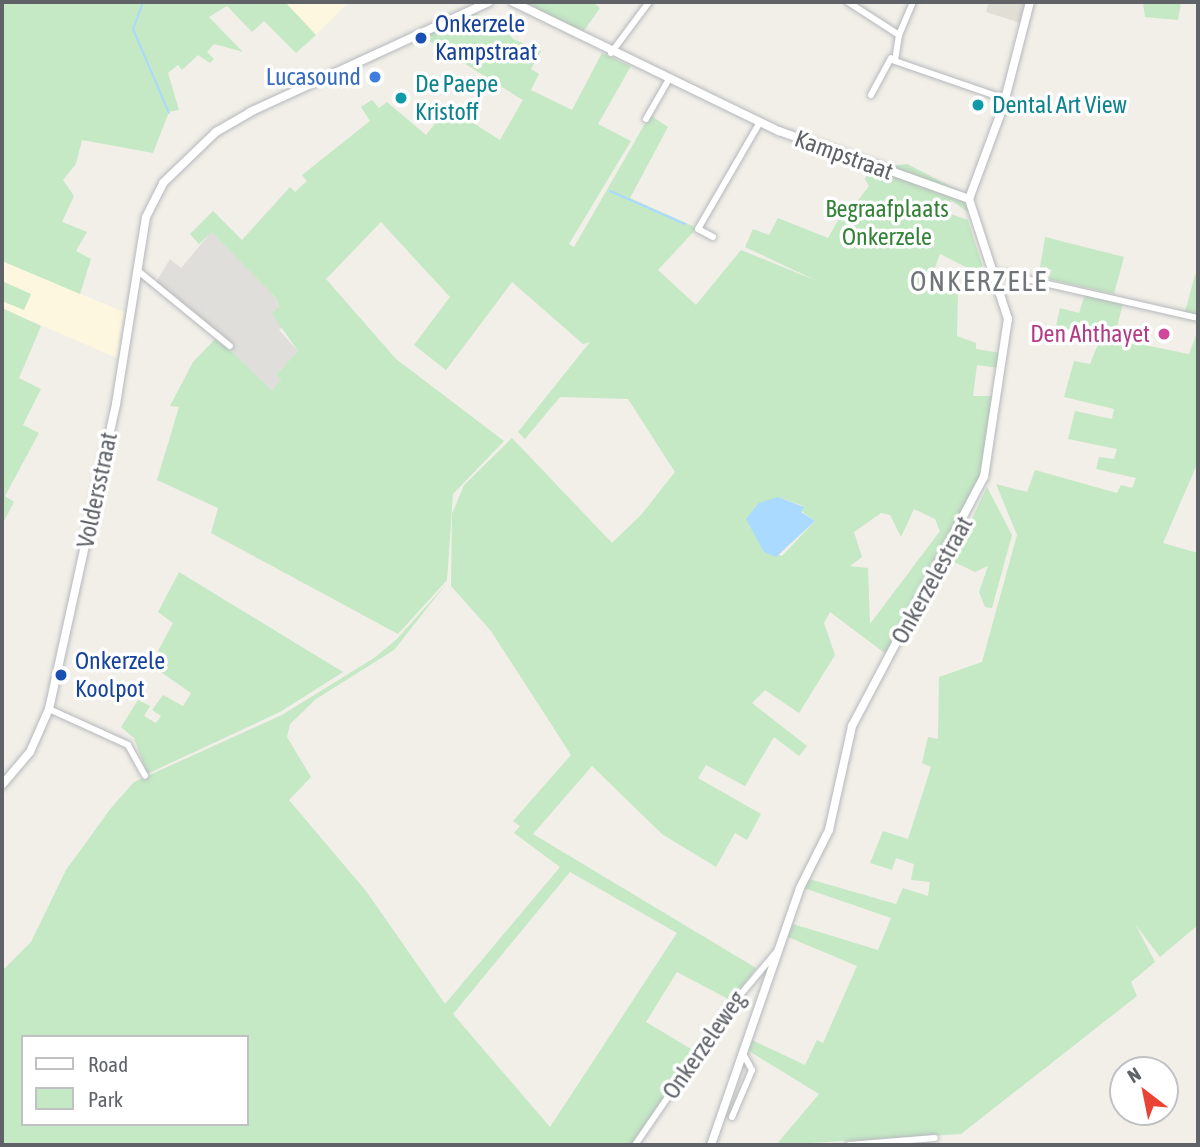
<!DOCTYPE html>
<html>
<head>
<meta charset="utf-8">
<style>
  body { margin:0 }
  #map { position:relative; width:1200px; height:1147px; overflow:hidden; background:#f1efe8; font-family:"Asap Condensed",sans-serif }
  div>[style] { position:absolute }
  .commercial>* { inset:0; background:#fef7e0 }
  .industrial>* { inset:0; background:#e0deda }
  .education>* { inset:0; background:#e1ded6 }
  .green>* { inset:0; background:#c5e8c5 }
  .water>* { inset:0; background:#aadaff }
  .stream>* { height:2px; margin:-1px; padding:0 1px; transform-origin:1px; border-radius:1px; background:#aadaff }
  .roads { filter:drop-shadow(0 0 2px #b5b8bc) drop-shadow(0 0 2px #b5b8bc) }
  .minor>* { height:6px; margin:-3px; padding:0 3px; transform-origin:3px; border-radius:3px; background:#fff }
  .tertiary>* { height:8px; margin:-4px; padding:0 4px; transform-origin:4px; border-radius:4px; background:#fff }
  .dots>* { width:19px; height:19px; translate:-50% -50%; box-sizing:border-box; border:4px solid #fff; border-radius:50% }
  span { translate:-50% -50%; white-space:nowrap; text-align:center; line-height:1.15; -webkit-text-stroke:7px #fff; paint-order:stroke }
  .transit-label { font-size:24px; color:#164399 }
  .left { translate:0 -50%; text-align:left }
  .shop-label { font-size:24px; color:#366cbe }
  .right { translate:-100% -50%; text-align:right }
  .culture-label { font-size:24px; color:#0d838f }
  .street-label { font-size:24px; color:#5f6368 }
  .park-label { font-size:24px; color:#348238 }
  .hotel-label { font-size:24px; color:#b23c85 }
  .quarter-label { font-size:28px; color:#70757a; letter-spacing:2px }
  .frame { position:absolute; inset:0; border:4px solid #5f6368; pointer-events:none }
  .legend { position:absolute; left:21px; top:1035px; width:228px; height:91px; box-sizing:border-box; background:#fff; border:2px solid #bfc1c3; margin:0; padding:9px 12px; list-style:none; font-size:21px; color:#5f6368 }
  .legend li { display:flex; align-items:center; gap:14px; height:35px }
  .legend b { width:35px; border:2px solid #bfc1c3 }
  .north { position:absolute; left:1109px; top:1056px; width:70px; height:70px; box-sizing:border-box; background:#fff; border:2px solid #bfc1c3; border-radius:50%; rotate:328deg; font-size:19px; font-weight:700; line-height:28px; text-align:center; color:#5f6368 }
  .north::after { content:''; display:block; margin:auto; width:24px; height:32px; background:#ea4335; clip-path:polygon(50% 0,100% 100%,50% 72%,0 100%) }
</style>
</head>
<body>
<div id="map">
  <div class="commercial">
    <i style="clip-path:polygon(285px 2px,349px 2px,316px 35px)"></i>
    <i style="clip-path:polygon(2px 261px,124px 312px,117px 358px,2px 308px)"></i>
  </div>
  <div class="industrial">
    <i style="clip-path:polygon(212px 231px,276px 298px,284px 326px,279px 330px,298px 351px,276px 375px,281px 379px,272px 392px,156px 282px,170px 259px,181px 268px)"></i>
  </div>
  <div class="education">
    <i style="clip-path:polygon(989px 2px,1025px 2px,1020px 23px,986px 12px)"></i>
  </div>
  <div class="green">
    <i style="clip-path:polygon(2px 2px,285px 2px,316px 35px,296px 53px,264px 21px,252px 32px,227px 6px,209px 17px,243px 52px,214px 44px,207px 52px,214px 59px,210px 63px,198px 55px,182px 70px,178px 65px,168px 73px,179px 110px,169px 112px,153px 153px,82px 140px,76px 164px,63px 180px,74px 196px,62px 222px,87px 232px,76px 251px,91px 259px,80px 294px,2px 261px)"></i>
    <i style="clip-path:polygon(524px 2px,593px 2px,600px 8px,583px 32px)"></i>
    <i style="clip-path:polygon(1143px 2px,1181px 2px,1178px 20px,1145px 17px)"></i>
    <i style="clip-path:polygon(evenodd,477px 13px,488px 36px,506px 29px,513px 39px,541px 51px,531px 69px,539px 74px,531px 90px,572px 110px,602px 53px,631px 66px,598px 124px,631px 141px,569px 244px,574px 247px,650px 115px,668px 127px,630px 198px,697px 228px,658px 270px,696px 305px,741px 250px,817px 281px,745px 247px,753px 229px,769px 235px,778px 218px,828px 238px,849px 201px,856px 203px,869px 186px,865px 179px,870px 169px,907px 164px,969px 196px,972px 215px,951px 200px,948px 213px,968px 220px,986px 277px,940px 254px,931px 278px,958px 290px,957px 336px,976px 343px,976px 349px,1001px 353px,998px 368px,977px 365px,973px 396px,996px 396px,986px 465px,886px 654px,830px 612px,824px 623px,835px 655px,799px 713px,765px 690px,752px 703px,807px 746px,799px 756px,774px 737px,745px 786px,706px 765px,698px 778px,761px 814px,747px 840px,735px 833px,716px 867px,662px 834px,592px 766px,533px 834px,756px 968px,732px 1001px,677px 972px,646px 1022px,696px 1052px,632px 1145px,2px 1145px,2px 971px,31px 942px,66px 870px,111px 808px,134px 782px,282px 715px,374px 658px,397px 639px,446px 584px,394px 650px,316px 699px,290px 724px,287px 737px,311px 777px,289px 800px,366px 891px,445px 1004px,560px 867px,514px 833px,520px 826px,513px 821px,571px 755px,491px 631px,451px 586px,452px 514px,464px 485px,512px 438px,612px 543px,641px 515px,675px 472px,628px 399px,560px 397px,525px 439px,518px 432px,590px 342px,583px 344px,512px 282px,446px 370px,414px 345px,450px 297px,381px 222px,326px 279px,396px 359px,504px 441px,453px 494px,447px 580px,398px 634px,211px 533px,218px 508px,157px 480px,179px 407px,170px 406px,193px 362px,217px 337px,272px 391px,281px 379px,276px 375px,298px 351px,272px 314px,279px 307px,276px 298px,212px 232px,199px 244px,190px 234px,213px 211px,242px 240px,290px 187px,295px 192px,307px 181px,302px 175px,370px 121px,361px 107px,372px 100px,379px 108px,387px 102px,426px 135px,448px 107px,500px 140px,523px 100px,422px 37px,477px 13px,778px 497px,803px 506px,801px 511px,815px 521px,782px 556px,762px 547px,755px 530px,778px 497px,477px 13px,914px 509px,935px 519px,940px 531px,870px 624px,868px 568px,850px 566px,862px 557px,854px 532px,881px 513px,890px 515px,901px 537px,914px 509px,477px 13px,570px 872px,677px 933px,550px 1127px,453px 1014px,570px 872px,477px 13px,23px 1037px,247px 1037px,247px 1124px,23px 1124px,23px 1037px)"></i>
    <i style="clip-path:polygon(1045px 237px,1124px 257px,1114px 294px,1048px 279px,1052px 270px,1040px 268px)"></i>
    <i style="clip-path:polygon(1195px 275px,1198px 276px,1198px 315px,1185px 312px)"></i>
    <i style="clip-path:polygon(2px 281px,31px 294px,24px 310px,2px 301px)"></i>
    <i style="clip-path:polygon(1085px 294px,1123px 303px,1114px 339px,1189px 354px,1198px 330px,1198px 462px,1163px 543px,1198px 553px,1198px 925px,1160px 957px,1135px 924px,1155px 962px,1131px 982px,1137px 996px,961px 1134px,776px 1145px,819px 1094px,749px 1051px,752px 1040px,805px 1065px,817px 1040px,823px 1043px,857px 966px,788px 937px,793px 924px,878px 950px,891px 918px,804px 888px,809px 879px,896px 904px,903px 888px,928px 896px,930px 882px,911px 880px,914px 864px,896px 858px,892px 870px,870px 863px,883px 831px,908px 839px,931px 767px,922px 763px,928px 737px,938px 739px,939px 677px,982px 662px,1017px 535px,996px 484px,1027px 492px,1035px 470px,1117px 493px,1121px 485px,1132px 488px,1136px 478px,1096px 469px,1099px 457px,1114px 459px,1117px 449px,1068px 439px,1075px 411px,1112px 419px,1114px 409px,1064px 397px,1074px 361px,1090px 364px,1101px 337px,1056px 326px,1060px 308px,1079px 313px)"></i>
    <i style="clip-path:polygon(2px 308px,41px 326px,19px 378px,41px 389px,23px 425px,39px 433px,5px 496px,14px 502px,2px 525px)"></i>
    <i style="clip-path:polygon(987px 487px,1012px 535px,992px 608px,985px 607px,979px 592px,988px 566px,975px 572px,952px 561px)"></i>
    <i style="clip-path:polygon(179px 572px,343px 672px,280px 712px,147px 774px,134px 738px,121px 727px,138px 700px,150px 706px,144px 716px,156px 723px,161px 716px,152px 710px,163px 695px,183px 706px,191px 693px,158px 670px,166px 657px,158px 651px,173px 623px,158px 612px)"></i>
  </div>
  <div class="water">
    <i style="clip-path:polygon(778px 497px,804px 507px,801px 512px,815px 521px,776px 557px,764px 552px,746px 519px,759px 503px)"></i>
  </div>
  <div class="stream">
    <i style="left:143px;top:2px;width:29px;rotate:110deg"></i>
    <i style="left:133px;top:29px;width:91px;rotate:66.8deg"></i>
    <i style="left:610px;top:191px;width:82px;rotate:23.7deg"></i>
  </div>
  <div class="roads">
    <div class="minor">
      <i style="left:848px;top:2px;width:61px;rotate:32.9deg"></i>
      <i style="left:899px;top:35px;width:26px;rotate:99deg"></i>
      <i style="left:895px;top:61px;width:116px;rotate:19.1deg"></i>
      <i style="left:899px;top:35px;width:36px;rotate:-67deg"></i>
      <i style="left:611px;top:53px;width:64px;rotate:-53.3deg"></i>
      <i style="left:871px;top:95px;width:42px;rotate:-61.6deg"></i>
      <i style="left:646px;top:119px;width:46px;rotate:-60.1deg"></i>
      <i style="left:713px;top:237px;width:17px;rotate:-152deg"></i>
      <i style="left:698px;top:229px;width:124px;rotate:-59.9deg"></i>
      <i style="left:137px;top:270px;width:120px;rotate:39.3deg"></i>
      <i style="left:991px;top:271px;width:212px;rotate:12.8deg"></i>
      <i style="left:49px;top:709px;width:87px;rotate:24.5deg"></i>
      <i style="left:128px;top:745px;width:35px;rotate:61deg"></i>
      <i style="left:732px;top:1117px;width:51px;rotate:-66.9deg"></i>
      <i style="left:752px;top:1070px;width:18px;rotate:-119deg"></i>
      <i style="left:635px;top:1145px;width:168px;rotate:-55.5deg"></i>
      <i style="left:730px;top:1007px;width:75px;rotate:-49.9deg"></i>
      <i style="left:849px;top:1145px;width:86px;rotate:-4.7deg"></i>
    </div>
    <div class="tertiary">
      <i style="left:513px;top:2px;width:296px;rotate:25.9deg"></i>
      <i style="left:779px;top:131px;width:202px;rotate:19.7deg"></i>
      <i style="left:969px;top:199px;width:98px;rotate:-69.7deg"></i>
      <i style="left:1003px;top:107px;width:108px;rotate:-75.6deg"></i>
      <i style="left:2px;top:785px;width:43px;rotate:-49.7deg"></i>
      <i style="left:30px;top:752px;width:47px;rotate:-66.2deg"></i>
      <i style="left:49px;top:709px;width:312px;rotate:-77.6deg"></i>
      <i style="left:116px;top:404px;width:189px;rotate:-80.9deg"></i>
      <i style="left:146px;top:217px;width:38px;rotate:-63deg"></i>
      <i style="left:163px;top:183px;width:74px;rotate:-43.9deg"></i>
      <i style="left:216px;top:132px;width:39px;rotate:-30deg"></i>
      <i style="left:250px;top:112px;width:263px;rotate:-24.7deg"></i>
      <i style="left:711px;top:1145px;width:272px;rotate:-70.9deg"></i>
      <i style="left:800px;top:888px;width:65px;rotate:-63.4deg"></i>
      <i style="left:829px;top:830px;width:107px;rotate:-77.5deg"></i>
      <i style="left:852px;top:726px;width:282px;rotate:-62.1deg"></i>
      <i style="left:984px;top:477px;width:160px;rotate:-81.4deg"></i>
      <i style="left:1008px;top:319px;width:126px;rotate:-108deg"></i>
    </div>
  </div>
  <div class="dots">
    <i style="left:421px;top:38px;background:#1a4fb4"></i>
    <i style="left:375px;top:77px;background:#3f7fe0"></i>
    <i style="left:401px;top:98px;background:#0f9aa8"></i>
    <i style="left:978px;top:105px;background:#0f9aa8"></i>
    <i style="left:1164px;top:334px;background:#d1479c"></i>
    <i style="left:61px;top:675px;background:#1a4fb4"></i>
  </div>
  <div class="transit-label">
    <span class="left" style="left:435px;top:38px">Onkerzele<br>Kampstraat</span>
    <span class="left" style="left:75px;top:675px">Onkerzele<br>Koolpot</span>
  </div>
  <div class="shop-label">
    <span class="right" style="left:361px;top:77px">Lucasound</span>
  </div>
  <div class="culture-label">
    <span class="left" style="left:415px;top:98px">De Paepe<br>Kristoff</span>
    <span class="left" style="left:992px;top:105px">Dental Art View</span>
  </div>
  <div class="street-label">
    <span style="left:844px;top:155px;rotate:20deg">Kampstraat</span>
    <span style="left:97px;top:490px;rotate:-78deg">Voldersstraat</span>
    <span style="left:932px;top:580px;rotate:-61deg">Onkerzelestraat</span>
    <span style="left:704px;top:1045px;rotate:-55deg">Onkerzeleweg</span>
  </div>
  <div class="park-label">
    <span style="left:887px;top:223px">Begraafplaats<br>Onkerzele</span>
  </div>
  <div class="hotel-label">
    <span class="right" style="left:1150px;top:334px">Den Ahthayet</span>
  </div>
  <div class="quarter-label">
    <span style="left:979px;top:281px">ONKERZELE</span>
  </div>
  <div class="frame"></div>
  <ul class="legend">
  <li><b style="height:9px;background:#fff"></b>Road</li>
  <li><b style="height:19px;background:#c5e8c5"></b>Park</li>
  </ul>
  <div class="north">N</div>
</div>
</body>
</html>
